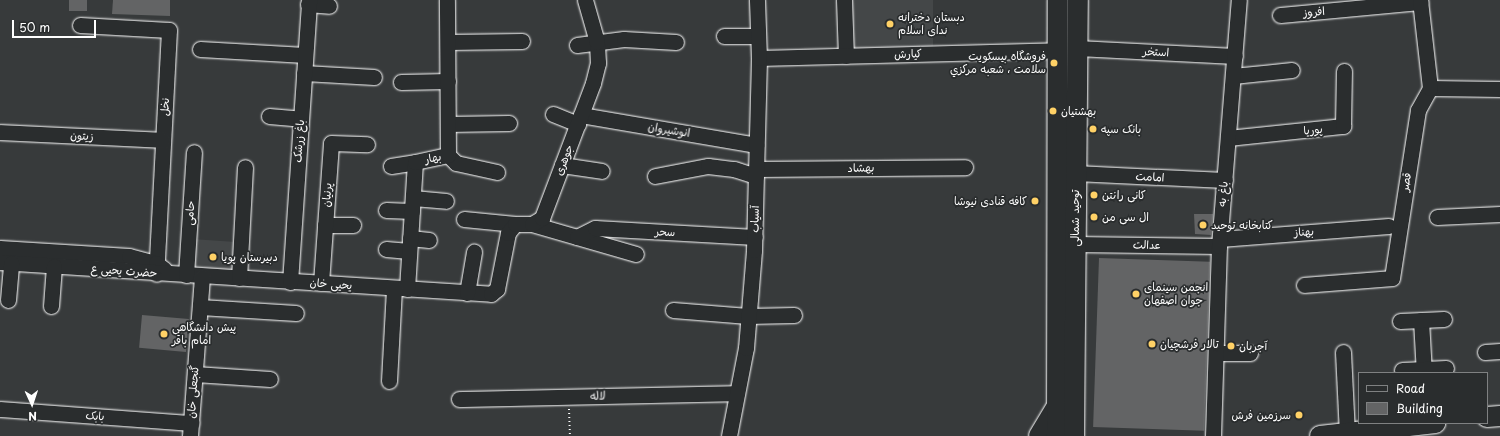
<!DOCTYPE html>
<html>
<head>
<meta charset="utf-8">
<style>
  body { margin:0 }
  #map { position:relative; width:1500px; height:436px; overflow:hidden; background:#373a3b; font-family:"Playpen Sans","Playpen Sans Arabic",sans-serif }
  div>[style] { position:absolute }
  .built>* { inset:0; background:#444748; transform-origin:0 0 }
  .building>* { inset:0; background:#636465; transform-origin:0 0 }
  .path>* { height:2px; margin-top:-1px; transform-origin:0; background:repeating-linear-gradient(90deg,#fff 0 1px,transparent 0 4px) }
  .roads { filter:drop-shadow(0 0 1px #fff) drop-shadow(0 0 1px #fff) }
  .minor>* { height:15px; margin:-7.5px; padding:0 7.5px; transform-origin:7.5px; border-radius:7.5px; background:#2a2d2e }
  .major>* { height:20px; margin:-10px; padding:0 10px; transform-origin:10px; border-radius:10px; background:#2a2d2e }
  .dots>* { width:11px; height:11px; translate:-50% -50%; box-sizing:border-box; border:2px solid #2a2d2e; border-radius:50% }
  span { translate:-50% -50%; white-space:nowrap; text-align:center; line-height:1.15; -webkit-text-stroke:3.5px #2a2d2e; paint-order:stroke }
  .street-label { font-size:11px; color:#fff }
  .poi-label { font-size:11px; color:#fff }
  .left { translate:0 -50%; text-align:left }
  .right { translate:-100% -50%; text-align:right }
  .legend { position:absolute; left:1358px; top:372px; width:130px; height:52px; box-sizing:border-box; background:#2a2d2e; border:1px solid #7f8182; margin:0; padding:5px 7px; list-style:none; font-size:12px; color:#fff }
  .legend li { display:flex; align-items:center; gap:8px; height:20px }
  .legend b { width:20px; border:1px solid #7f8182 }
  .north { position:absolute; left:12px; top:384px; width:40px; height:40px; -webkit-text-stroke:3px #2a2d2e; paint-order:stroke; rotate:177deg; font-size:11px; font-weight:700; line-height:16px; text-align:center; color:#fff }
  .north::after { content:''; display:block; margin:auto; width:14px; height:18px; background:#fff; clip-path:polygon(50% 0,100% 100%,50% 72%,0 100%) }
  .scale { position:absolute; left:12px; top:20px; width:84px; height:18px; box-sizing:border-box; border:2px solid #fff; border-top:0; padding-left:5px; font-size:12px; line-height:14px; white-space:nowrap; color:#fff; -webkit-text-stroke:3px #2a2d2e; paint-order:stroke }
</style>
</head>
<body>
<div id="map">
  <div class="built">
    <i style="left:846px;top:0;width:87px;height:51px"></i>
    <i style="left:192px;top:239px;width:44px;height:33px;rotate:4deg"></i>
  </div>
  <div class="building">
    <i style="left:69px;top:0;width:18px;height:11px"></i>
    <i style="clip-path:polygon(113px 0,170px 0,170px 16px,112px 14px)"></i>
    <i style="clip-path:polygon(1194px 214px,1213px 214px,1211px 235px,1195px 234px)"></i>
    <i style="left:1099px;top:258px;width:111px;height:169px;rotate:2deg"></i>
    <i style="left:142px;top:315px;width:47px;height:33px;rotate:5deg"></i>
  </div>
  <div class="path">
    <i style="left:569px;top:409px;width:27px;rotate:88deg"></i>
  </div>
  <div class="roads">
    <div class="minor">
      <i style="left:844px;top:0;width:56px;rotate:88deg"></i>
      <i style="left:308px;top:4px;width:21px;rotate:5deg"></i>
      <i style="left:1280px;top:15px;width:141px;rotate:-5.3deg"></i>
      <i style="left:80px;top:25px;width:89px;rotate:3.2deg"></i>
      <i style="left:169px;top:30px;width:244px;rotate:93deg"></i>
      <i style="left:724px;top:36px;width:34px"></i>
      <i style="left:448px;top:42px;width:74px;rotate:-0.8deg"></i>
      <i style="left:577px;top:45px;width:47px;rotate:-7.3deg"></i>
      <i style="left:624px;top:39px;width:52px;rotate:3.3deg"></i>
      <i style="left:1077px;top:48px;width:158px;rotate:2.9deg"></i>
      <i style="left:200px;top:49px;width:105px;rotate:3.3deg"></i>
      <i style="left:759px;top:58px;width:299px;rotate:-1.5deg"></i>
      <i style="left:304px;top:73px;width:70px;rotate:3.3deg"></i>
      <i style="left:1233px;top:76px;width:59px;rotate:-5.8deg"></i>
      <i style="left:401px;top:82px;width:47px;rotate:-1.2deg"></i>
      <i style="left:1430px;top:88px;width:70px;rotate:0.8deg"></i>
      <i style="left:553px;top:114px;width:27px;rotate:22deg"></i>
      <i style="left:581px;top:115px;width:178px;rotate:9.7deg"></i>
      <i style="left:269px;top:116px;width:32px;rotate:5deg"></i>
      <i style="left:448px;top:124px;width:61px;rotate:-0.9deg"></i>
      <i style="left:0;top:132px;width:163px;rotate:2.8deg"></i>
      <i style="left:1228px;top:138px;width:116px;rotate:-6deg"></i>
      <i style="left:1343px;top:126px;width:55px;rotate:-89deg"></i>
      <i style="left:448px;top:155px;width:11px;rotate:45deg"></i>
      <i style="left:456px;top:163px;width:42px;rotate:12.4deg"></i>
      <i style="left:562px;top:165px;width:40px;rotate:8.5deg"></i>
      <i style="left:391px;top:166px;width:24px;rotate:-9deg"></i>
      <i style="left:756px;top:169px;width:209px;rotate:-0.5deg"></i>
      <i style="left:1075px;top:173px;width:150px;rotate:2.7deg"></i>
      <i style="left:655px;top:176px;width:54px;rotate:-10.7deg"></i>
      <i style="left:708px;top:166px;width:26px;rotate:7deg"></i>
      <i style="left:734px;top:169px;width:23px;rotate:18deg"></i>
      <i style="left:413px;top:198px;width:33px;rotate:5deg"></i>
      <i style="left:386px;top:210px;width:26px;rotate:2deg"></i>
      <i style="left:1437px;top:217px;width:63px;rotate:-2.7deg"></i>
      <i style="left:464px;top:219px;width:51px;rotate:5.6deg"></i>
      <i style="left:532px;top:224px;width:108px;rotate:16.1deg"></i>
      <i style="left:325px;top:225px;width:28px"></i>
      <i style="left:577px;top:237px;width:20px;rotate:-27deg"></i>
      <i style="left:595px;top:228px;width:160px;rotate:3.2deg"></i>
      <i style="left:410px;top:238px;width:19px;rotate:6deg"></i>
      <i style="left:1220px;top:239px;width:169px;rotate:-4.4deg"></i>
      <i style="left:1075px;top:244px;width:144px;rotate:0.8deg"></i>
      <i style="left:0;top:248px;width:129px;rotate:3.5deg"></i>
      <i style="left:129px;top:256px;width:28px;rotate:15deg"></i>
      <i style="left:156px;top:263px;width:10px;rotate:37deg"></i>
      <i style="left:386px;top:249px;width:23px;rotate:5deg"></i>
      <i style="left:0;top:262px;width:492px;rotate:3.7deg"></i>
      <i style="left:491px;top:294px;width:8px;rotate:-40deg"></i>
      <i style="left:497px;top:289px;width:57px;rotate:-78.9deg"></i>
      <i style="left:508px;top:233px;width:11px;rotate:-52deg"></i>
      <i style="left:515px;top:224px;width:17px"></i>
      <i style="left:532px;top:224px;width:12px;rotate:-31deg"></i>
      <i style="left:542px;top:218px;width:144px;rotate:-69.3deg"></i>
      <i style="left:593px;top:83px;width:21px;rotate:-76deg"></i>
      <i style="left:598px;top:63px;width:21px;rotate:-93deg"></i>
      <i style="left:597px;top:42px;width:44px;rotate:-105.9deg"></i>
      <i style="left:186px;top:275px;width:123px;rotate:-86.3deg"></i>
      <i style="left:239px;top:278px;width:111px;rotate:-86.9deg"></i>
      <i style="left:290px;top:282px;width:283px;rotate:-86.1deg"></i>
      <i style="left:321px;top:283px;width:140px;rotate:-85.9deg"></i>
      <i style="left:331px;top:143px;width:36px;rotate:2deg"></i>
      <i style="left:1304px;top:285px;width:88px;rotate:-4.5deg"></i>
      <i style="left:1392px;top:278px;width:170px;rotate:-81.2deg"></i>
      <i style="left:1418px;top:110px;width:25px;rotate:-61deg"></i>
      <i style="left:1430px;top:88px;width:89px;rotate:-96.5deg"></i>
      <i style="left:407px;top:289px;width:127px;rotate:-86.4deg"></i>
      <i style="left:415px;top:162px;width:34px;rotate:-12deg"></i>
      <i style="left:448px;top:155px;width:155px;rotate:-90.4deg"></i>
      <i style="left:467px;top:293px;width:42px;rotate:-80.3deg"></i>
      <i style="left:8px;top:300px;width:37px;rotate:-85deg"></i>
      <i style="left:51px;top:306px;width:40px;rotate:-85.7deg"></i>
      <i style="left:200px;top:307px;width:96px;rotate:3.6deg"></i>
      <i style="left:673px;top:310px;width:75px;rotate:4.6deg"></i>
      <i style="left:748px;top:316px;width:46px;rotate:-1.2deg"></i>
      <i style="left:1421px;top:320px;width:53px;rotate:86.8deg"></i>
      <i style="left:1400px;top:321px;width:44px;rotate:-2.6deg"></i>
      <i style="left:1343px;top:352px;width:81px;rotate:87.2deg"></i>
      <i style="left:1485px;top:352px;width:15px;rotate:-4deg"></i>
      <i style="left:1217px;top:353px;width:33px"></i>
      <i style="left:1402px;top:370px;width:44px;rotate:-2.6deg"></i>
      <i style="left:195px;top:374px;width:75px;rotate:3.8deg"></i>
      <i style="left:389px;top:381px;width:93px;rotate:-86.9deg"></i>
      <i style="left:459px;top:399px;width:278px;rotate:-1.2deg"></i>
      <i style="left:0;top:409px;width:192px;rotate:4.2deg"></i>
      <i style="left:190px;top:436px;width:160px;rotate:-85.7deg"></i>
      <i style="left:729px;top:436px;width:90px;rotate:-79.1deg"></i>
      <i style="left:746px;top:348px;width:98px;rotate:-85.3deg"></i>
      <i style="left:754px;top:250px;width:192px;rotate:-88.5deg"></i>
      <i style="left:759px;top:58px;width:58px;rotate:-92deg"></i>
      <i style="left:1213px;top:436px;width:190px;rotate:-88.2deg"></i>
      <i style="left:1219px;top:246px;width:247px;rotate:-85.4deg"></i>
    </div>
    <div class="major">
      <i style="left:1487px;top:417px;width:13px;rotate:-4deg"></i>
      <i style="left:1039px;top:436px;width:35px;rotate:-59deg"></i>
      <i style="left:1057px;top:436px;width:436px;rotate:-89.9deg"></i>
      <i style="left:1074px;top:436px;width:436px;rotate:-89.5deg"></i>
      <i style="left:1320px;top:436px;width:116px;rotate:-6.4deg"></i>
    </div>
  </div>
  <div class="dots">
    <i style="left:890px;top:24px;background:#ffd166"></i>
    <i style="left:1054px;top:63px;background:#ffd166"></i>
    <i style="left:1053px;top:111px;background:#ffd166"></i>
    <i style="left:1093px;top:129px;background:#ffd166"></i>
    <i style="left:1094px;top:195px;background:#ffd166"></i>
    <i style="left:1035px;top:201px;background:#ffd166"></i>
    <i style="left:1094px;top:217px;background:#ffd166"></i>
    <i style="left:1203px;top:225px;background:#ffd166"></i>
    <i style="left:213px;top:257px;background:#ffd166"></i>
    <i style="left:1136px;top:294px;background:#ffd166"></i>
    <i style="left:164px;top:334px;background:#ffd166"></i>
    <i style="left:1152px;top:344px;background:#ffd166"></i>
    <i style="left:1231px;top:346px;background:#ffd166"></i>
    <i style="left:1299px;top:415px;background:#ffd166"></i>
  </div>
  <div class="street-label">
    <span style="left:1314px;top:12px;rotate:-5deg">افروز</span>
    <span style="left:1156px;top:52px;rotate:3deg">استخر</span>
    <span style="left:908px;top:54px;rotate:-2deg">کیارش</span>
    <span style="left:165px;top:107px;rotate:-87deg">نخل</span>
    <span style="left:669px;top:130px;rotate:9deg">انوشیروان</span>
    <span style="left:1313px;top:130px;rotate:-5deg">پوریا</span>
    <span style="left:82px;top:136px;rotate:3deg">زیتون</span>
    <span style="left:299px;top:141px;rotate:-86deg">باغ زرشک</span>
    <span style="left:433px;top:158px;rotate:-11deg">بهار</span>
    <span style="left:564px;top:160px;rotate:-69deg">جوهری</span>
    <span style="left:861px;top:168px;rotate:-1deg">بهشاد</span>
    <span style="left:1150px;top:177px;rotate:3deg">امامت</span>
    <span style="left:1406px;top:182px;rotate:-81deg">قصر</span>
    <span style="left:1223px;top:194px;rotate:-85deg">باغ به</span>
    <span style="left:327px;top:195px;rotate:-86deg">پرنیان</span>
    <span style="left:190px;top:213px;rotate:-86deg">حامی</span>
    <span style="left:1075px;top:218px;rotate:-90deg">توحید شمالی</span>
    <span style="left:755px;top:219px;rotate:-89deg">آسیاب</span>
    <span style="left:665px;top:232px;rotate:3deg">سحر</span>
    <span style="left:1304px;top:232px;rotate:-4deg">بهناز</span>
    <span style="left:1147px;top:245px;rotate:1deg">عدالت</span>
    <span style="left:124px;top:271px;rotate:4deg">حضرت یحیی ع</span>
    <span style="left:331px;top:284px;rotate:4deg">یحیی خان</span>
    <span style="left:193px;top:392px;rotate:-86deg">گنجعلی خان</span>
    <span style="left:598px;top:396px;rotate:-1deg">لاله</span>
    <span style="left:95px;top:416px;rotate:4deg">بابک</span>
  </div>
  <div class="poi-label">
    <span class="left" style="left:898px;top:24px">دبستان دخترانه<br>ندای اسلام</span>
    <span class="right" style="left:1046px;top:63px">فروشگاه بيسكويت<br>سلامت ، شعبه مركزي</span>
    <span class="left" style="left:1061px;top:111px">بهشتیان</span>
    <span class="left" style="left:1101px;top:129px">بانک سپه</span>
    <span class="left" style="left:1102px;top:195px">کانی رانتن</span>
    <span class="right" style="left:1027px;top:201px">کافه قنادی نیوشا</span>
    <span class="left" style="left:1102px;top:217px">ال سی من</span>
    <span class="left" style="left:1211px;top:225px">کتابخانه توحید</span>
    <span class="left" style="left:221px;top:257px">دبیرستان پویا</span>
    <span class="left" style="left:1144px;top:294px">انجمن سینمای<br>جوان اصفهان</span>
    <span class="left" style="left:172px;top:334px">پیش دانشگاهی<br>امام باقر</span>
    <span class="left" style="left:1160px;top:344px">تالار فرشچیان</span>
    <span class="left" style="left:1239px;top:346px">آجربان</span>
    <span class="right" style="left:1291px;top:415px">سرزمین فرش</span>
  </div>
  <ul class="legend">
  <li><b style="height:5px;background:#2a2d2e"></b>Road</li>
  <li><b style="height:11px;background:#636465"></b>Building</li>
  </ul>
  <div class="north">N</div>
  <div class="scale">50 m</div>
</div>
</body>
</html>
